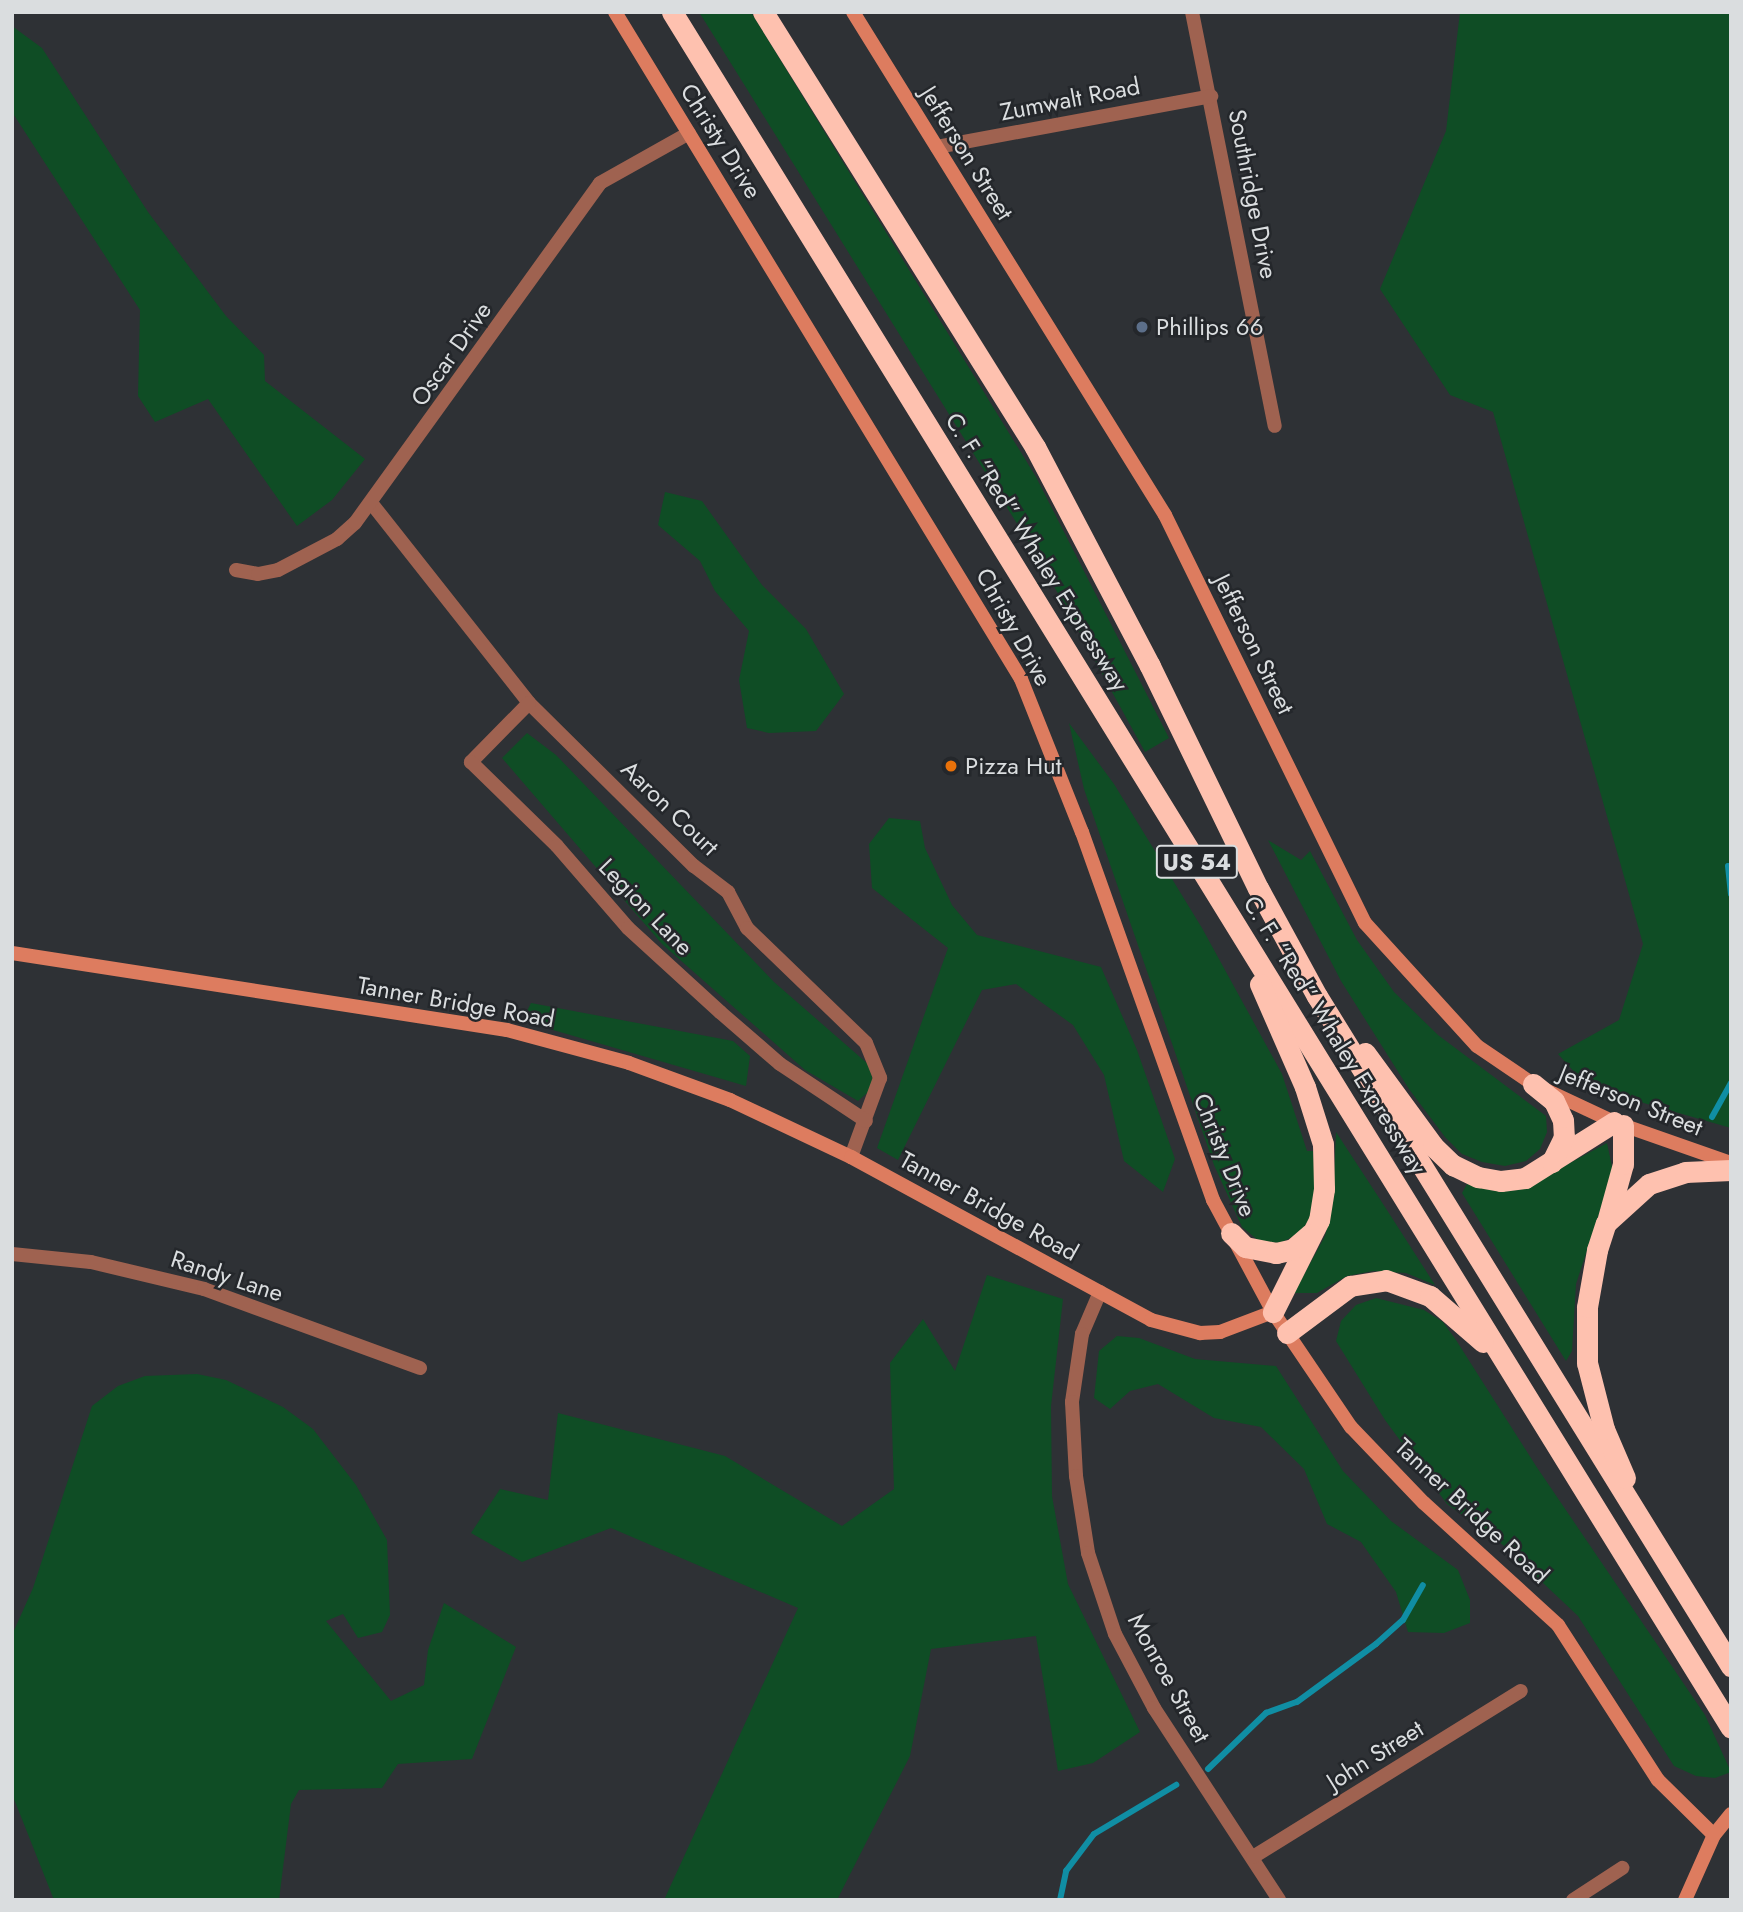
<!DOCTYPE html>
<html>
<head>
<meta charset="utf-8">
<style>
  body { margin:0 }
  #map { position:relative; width:1743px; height:1912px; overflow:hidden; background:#2e3135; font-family:Jost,sans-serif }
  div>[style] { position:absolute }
  .green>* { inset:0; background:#0f4d25 }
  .stream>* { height:6px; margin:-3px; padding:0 3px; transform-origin:3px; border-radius:3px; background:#108ea4 }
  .street>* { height:14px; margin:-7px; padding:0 7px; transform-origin:7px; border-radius:7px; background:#9f6250 }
  .secondary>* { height:14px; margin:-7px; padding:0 7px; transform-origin:7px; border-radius:7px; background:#dd7c5f }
  .highway>* { height:21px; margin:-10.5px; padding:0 10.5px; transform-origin:10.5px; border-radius:10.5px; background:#fec1af }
  .dots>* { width:19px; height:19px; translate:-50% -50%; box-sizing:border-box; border:4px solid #24272b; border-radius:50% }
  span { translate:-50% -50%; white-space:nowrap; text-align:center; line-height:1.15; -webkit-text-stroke:5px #24272b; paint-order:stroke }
  .shield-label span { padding:2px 5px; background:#24272b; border:2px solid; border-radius:5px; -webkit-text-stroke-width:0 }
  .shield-label { font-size:23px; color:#dadddf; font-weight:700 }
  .street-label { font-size:24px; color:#dadddf }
  .poi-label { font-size:24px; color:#dadddf }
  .left { translate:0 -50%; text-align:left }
  .frame { position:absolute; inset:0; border:14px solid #dadddf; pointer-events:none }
</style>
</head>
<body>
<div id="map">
  <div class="green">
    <i style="clip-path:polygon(699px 12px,751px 12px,1036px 477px,1169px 738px,1145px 752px,1039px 559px)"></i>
    <i style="clip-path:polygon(1460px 12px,1731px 12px,1731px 1128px,1588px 1087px,1558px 1054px,1619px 1020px,1643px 944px,1493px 412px,1450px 395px,1380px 289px,1446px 131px)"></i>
    <i style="clip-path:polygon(12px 26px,42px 48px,148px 212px,226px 316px,264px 355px,265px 381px,365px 459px,332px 500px,297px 526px,208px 399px,155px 422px,138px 396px,140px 310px,12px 112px)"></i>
    <i style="clip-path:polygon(665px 492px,702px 501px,762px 585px,806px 629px,844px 694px,816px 731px,769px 733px,747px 728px,739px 680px,749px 631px,715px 591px,700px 561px,658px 525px)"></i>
    <i style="clip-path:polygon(1069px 723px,1114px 784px,1202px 928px,1282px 1074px,1307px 1151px,1313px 1151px,1316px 1186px,1311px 1218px,1298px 1234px,1280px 1243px,1259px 1241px,1242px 1227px,1214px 1165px,1084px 789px)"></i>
    <i style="clip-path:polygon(527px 733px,556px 755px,774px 982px,868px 1064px,875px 1086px,858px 1101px,805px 1070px,662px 944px,502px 758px)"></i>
    <i style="clip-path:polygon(889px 818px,920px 821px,925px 848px,952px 905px,977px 935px,1101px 967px,1137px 1050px,1175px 1159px,1163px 1192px,1124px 1161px,1104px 1075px,1073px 1025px,1016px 984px,982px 990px,898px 1160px,877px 1148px,948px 948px,872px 888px,869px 844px)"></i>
    <i style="clip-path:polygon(1268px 840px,1301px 860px,1310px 851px,1357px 940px,1394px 992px,1438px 1035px,1546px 1116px,1547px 1132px,1540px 1149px,1526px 1161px,1505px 1166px,1482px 1162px,1462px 1154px,1445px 1137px,1409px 1089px,1341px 981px)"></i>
    <i style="clip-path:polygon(531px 1003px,733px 1041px,750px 1056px,746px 1086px,522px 1021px)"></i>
    <i style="clip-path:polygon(1336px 1132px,1385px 1207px,1435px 1285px,1406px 1273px,1373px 1271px,1347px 1276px,1317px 1293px,1294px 1293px,1325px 1236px,1333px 1203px)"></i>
    <i style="clip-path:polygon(1607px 1143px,1613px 1171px,1576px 1284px,1572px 1351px,1566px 1361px,1462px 1193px,1467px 1184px,1495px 1191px,1520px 1190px)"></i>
    <i style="clip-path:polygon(987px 1275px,1063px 1299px,1051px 1406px,1052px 1496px,1068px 1584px,1140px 1732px,1093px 1763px,1058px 1771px,1036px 1636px,931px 1649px,910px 1756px,837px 1900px,664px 1900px,798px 1608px,611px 1528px,522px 1562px,471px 1533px,500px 1489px,548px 1500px,558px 1413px,725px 1456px,842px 1526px,894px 1489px,890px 1363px,923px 1319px,955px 1371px)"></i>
    <i style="clip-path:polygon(1376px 1298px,1424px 1310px,1443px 1322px,1456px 1340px,1536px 1466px,1705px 1715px,1731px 1772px,1715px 1778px,1696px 1776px,1674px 1766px,1578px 1616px,1503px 1545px,1447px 1504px,1385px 1420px,1336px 1341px,1341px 1321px,1356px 1305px)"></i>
    <i style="clip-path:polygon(1117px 1336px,1139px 1338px,1195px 1359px,1276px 1366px,1343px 1471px,1391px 1521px,1458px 1570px,1470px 1600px,1470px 1623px,1444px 1633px,1408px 1632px,1396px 1592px,1361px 1542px,1327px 1524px,1304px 1469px,1261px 1427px,1214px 1418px,1158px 1384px,1130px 1391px,1110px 1409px,1094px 1398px,1099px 1351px)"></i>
    <i style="clip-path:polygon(197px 1374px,226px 1380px,283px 1407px,313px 1429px,356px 1485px,387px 1540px,390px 1615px,382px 1632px,358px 1638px,343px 1614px,326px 1621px,391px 1701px,424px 1685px,428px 1650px,444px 1603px,516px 1647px,472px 1759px,398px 1764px,382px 1788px,299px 1790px,291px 1804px,279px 1900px,54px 1900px,12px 1794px,12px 1635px,33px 1588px,92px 1406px,118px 1386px,145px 1376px)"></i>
  </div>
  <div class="stream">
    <i style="left:1728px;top:866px;width:28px;rotate:84deg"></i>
    <i style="left:1712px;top:1117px;width:39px;rotate:-61deg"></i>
    <i style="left:1208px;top:1769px;width:81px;rotate:-44deg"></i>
    <i style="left:1266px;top:1713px;width:33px;rotate:-20deg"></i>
    <i style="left:1297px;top:1702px;width:98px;rotate:-36.3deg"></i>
    <i style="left:1376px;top:1644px;width:36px;rotate:-42deg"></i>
    <i style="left:1403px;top:1620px;width:40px;rotate:-60.3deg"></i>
    <i style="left:1060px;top:1900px;width:30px;rotate:-78deg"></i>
    <i style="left:1066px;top:1871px;width:46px;rotate:-52.9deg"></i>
    <i style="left:1094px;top:1834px;width:96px;rotate:-30.9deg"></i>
  </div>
  <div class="street">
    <i style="left:1192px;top:12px;width:422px;rotate:78.7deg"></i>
    <i style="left:937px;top:147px;width:279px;rotate:-10.5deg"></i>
    <i style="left:372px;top:504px;width:253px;rotate:51.7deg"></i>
    <i style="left:529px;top:703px;width:232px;rotate:44.7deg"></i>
    <i style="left:694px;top:866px;width:43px;rotate:37.4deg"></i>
    <i style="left:728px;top:892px;width:41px;rotate:62.2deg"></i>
    <i style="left:747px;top:928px;width:165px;rotate:44deg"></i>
    <i style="left:866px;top:1043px;width:38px;rotate:68deg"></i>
    <i style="left:880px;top:1078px;width:84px;rotate:110.2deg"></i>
    <i style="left:236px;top:570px;width:22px;rotate:10deg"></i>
    <i style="left:258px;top:574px;width:20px;rotate:-11deg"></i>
    <i style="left:278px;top:570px;width:67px;rotate:-27.7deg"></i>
    <i style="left:337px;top:539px;width:24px;rotate:-42deg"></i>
    <i style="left:355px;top:523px;width:419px;rotate:-54.2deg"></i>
    <i style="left:600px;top:183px;width:102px;rotate:-29.3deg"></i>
    <i style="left:529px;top:703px;width:83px;rotate:134.5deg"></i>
    <i style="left:471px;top:762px;width:120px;rotate:44.3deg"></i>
    <i style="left:557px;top:846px;width:108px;rotate:49.1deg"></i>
    <i style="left:628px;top:928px;width:125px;rotate:42.4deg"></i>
    <i style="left:720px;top:1012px;width:79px;rotate:40.9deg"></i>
    <i style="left:780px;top:1064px;width:103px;rotate:33.5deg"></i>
    <i style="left:12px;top:1254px;width:79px;rotate:5.8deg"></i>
    <i style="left:91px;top:1262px;width:116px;rotate:13.4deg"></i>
    <i style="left:204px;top:1289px;width:230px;rotate:20.1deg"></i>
    <i style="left:1100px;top:1292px;width:46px;rotate:113.2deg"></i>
    <i style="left:1082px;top:1334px;width:69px;rotate:98.4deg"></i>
    <i style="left:1072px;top:1402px;width:74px;rotate:86.9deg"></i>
    <i style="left:1076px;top:1476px;width:78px;rotate:81.1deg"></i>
    <i style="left:1088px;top:1553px;width:85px;rotate:71.6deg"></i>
    <i style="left:1115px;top:1634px;width:84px;rotate:62.2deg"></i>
    <i style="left:1154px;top:1708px;width:229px;rotate:56.9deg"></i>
    <i style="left:1253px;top:1857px;width:315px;rotate:-31.8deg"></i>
    <i style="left:1573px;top:1900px;width:59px;rotate:-33.1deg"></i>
  </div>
  <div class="secondary">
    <i style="left:615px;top:12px;width:781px;rotate:58.67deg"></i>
    <i style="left:1021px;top:679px;width:165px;rotate:68.3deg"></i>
    <i style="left:1082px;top:832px;width:391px;rotate:70.4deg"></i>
    <i style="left:1213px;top:1200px;width:127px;rotate:61.8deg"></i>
    <i style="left:1273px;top:1312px;width:139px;rotate:55.9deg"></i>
    <i style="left:1351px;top:1427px;width:105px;rotate:46.2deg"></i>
    <i style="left:1424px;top:1503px;width:181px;rotate:42.3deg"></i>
    <i style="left:1558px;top:1625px;width:184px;rotate:57.2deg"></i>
    <i style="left:1658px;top:1780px;width:78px;rotate:44.5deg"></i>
    <i style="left:853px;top:12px;width:592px;rotate:58.19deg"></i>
    <i style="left:1165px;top:515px;width:454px;rotate:63.9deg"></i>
    <i style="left:1365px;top:923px;width:166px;rotate:47.7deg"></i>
    <i style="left:1477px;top:1046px;width:68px;rotate:34.2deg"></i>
    <i style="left:1533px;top:1084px;width:89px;rotate:25.1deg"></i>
    <i style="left:1614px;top:1122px;width:124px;rotate:19.3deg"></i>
    <i style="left:12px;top:953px;width:501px;rotate:8.84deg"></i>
    <i style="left:507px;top:1030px;width:126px;rotate:15.1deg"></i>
    <i style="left:629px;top:1063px;width:108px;rotate:20.1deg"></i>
    <i style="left:730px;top:1100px;width:134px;rotate:25.2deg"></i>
    <i style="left:851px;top:1157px;width:341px;rotate:28.5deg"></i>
    <i style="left:1151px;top:1320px;width:51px;rotate:14.9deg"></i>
    <i style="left:1200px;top:1333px;width:20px;rotate:-3deg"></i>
    <i style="left:1220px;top:1332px;width:57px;rotate:-20.7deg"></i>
    <i style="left:1685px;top:1900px;width:71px;rotate:-66deg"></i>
    <i style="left:1714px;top:1835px;width:27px;rotate:-51deg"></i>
  </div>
  <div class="highway">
    <i style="left:672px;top:12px;width:2016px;rotate:58.32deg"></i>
    <i style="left:763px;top:12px;width:513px;rotate:57.98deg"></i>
    <i style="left:1035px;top:447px;width:247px;rotate:62.3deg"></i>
    <i style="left:1150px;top:666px;width:247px;rotate:64.1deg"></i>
    <i style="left:1258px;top:888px;width:123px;rotate:61.4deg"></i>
    <i style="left:1317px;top:996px;width:788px;rotate:58.29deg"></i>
    <i style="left:1260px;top:984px;width:112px;rotate:66.4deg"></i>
    <i style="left:1305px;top:1087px;width:60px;rotate:72.5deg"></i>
    <i style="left:1323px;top:1144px;width:45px;rotate:88.7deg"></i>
    <i style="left:1324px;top:1189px;width:31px;rotate:99deg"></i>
    <i style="left:1319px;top:1220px;width:103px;rotate:116.6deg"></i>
    <i style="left:1365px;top:1053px;width:115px;rotate:53.8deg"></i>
    <i style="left:1433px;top:1146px;width:28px;rotate:44deg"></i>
    <i style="left:1453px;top:1165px;width:28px;rotate:26deg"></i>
    <i style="left:1478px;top:1177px;width:23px;rotate:10deg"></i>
    <i style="left:1501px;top:1181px;width:24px;rotate:-7deg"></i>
    <i style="left:1525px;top:1178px;width:105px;rotate:-32.2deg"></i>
    <i style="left:1533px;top:1084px;width:27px;rotate:39deg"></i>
    <i style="left:1554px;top:1101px;width:21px;rotate:65deg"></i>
    <i style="left:1563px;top:1120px;width:17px;rotate:87deg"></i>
    <i style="left:1564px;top:1137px;width:28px;rotate:116deg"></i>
    <i style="left:1608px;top:1218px;width:56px;rotate:-74.5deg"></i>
    <i style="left:1623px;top:1164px;width:39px;rotate:-90deg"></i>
    <i style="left:1231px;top:1233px;width:20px;rotate:45deg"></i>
    <i style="left:1245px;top:1247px;width:32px;rotate:11deg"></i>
    <i style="left:1276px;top:1253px;width:17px;rotate:-13deg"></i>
    <i style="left:1293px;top:1249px;width:23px;rotate:-41deg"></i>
    <i style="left:1287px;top:1333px;width:79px;rotate:-36.7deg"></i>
    <i style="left:1350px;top:1286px;width:36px;rotate:-9deg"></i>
    <i style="left:1386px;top:1280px;width:47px;rotate:20deg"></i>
    <i style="left:1430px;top:1296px;width:70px;rotate:41deg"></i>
    <i style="left:1625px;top:1478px;width:53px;rotate:-113.2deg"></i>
    <i style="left:1604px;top:1429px;width:68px;rotate:-104.4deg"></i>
    <i style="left:1587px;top:1363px;width:56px;rotate:-90deg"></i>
    <i style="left:1587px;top:1307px;width:58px;rotate:-80deg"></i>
    <i style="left:1597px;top:1250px;width:28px;rotate:-72deg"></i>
    <i style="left:1606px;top:1223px;width:58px;rotate:-42.2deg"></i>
    <i style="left:1649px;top:1184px;width:38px;rotate:-18deg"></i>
    <i style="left:1685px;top:1172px;width:46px;rotate:-2.5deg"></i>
  </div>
  <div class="dots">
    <i style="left:1142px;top:327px;background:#5c6f8a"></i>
    <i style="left:951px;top:766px;background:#e8710a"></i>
  </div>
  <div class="shield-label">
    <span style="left:1197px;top:862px">US 54</span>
  </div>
  <div class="street-label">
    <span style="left:1070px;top:99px;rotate:-11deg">Zumwalt Road</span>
    <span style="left:721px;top:141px;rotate:58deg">Christy Drive</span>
    <span style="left:967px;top:153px;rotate:58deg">Jefferson Street</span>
    <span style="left:1253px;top:194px;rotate:79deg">Southridge Drive</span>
    <span style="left:451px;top:354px;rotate:-55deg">Oscar Drive</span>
    <span style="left:1037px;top:552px;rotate:58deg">C. F. “Red” Whaley Expressway</span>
    <span style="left:1014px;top:627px;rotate:61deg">Christy Drive</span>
    <span style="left:1254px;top:644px;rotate:64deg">Jefferson Street</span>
    <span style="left:670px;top:808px;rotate:44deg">Aaron Court</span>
    <span style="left:646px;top:907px;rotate:46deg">Legion Lane</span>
    <span style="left:456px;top:1002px;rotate:10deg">Tanner Bridge Road</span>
    <span style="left:1335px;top:1035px;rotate:58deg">C. F. “Red” Whaley Expressway</span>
    <span style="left:1631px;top:1100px;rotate:22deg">Jefferson Street</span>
    <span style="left:1225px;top:1155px;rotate:68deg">Christy Drive</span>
    <span style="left:989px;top:1206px;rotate:29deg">Tanner Bridge Road</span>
    <span style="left:227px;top:1276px;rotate:18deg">Randy Lane</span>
    <span style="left:1472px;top:1511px;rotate:43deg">Tanner Bridge Road</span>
    <span style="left:1169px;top:1678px;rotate:61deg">Monroe Street</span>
    <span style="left:1375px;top:1755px;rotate:-32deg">John Street</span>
  </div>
  <div class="poi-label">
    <span class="left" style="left:1156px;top:327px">Phillips 66</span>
    <span class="left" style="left:965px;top:766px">Pizza Hut</span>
  </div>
  <div class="frame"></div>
</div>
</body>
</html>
